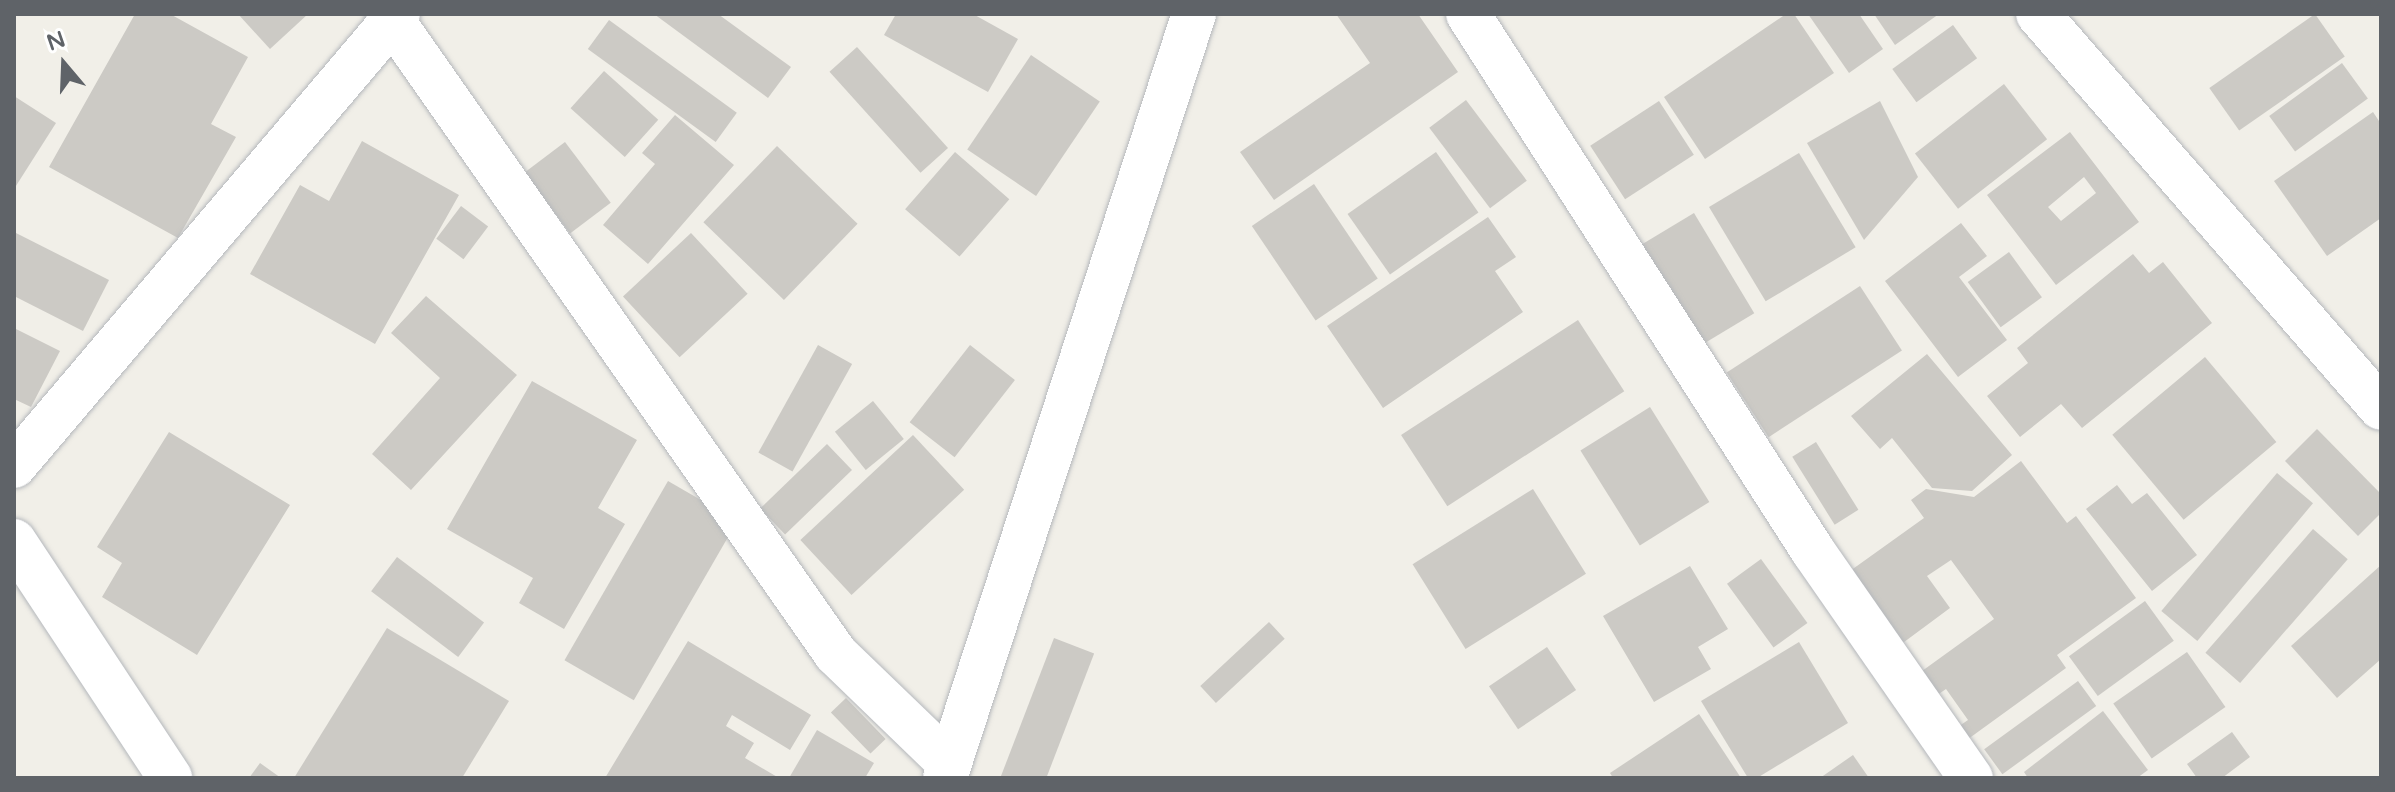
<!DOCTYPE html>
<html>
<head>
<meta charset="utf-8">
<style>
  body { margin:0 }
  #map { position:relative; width:2395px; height:792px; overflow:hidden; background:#f1efe8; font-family:"Varela Round",sans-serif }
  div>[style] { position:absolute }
  .building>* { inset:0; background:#cccac5; transform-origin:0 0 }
  .roads { filter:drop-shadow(0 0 2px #b5b8bc) drop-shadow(0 0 2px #b5b8bc) }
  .minor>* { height:44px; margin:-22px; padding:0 22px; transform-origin:22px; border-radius:22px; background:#fff }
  span { translate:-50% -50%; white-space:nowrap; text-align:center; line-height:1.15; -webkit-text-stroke:8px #fff; paint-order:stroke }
  .frame { position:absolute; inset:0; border:16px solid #5f6368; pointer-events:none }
  .north { position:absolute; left:24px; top:24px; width:80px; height:80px; -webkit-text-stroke:6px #fff; paint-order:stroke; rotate:341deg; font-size:22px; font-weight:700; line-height:32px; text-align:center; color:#5f6368 }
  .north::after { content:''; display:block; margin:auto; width:28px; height:36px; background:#5f6368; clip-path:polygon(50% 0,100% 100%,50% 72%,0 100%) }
</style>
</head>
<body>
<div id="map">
  <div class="building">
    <i style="clip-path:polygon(135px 14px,170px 14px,248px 57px,211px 124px,236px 137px,178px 238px,49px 167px)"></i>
    <i style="clip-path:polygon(238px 14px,308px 14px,270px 49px)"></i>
    <i style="clip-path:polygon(654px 14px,718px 14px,791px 67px,768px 98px)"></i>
    <i style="clip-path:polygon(896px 14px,973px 14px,1018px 39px,988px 92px,884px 35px)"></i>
    <i style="clip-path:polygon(1336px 14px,1418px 14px,1458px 72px,1274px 200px,1240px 152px,1370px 63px)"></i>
    <i style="clip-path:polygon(1786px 14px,1794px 14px,1834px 73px,1705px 159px,1664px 97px)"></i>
    <i style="clip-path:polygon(1808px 14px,1859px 14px,1883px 49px,1849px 73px)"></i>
    <i style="clip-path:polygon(1874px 14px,1939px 14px,1895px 45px)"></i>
    <i style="left:2315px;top:14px;width:52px;height:129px;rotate:55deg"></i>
    <i style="left:609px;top:20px;width:158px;height:36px;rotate:36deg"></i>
    <i style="left:1953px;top:25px;width:41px;height:75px;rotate:54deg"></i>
    <i style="left:857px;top:47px;width:136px;height:37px;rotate:48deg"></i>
    <i style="left:1031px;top:55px;width:83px;height:114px;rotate:34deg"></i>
    <i style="left:2342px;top:63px;width:44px;height:90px;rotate:54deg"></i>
    <i style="left:604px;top:71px;width:73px;height:50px;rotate:42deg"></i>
    <i style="left:2004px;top:84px;width:70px;height:113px;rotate:52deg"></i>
    <i style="clip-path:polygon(14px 96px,56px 123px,14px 189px)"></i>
    <i style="left:1466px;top:100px;width:101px;height:46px;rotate:53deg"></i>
    <i style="left:1659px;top:101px;width:64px;height:82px;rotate:57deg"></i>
    <i style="clip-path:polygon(1880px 101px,1918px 177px,1864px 240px,1807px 143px)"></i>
    <i style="clip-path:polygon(2373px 112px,2381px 124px,2381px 218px,2327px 256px,2274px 181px)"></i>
    <i style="clip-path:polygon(675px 115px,734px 165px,648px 264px,603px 225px,655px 164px,642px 153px)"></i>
    <i style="clip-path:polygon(evenodd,2070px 132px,2139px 222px,2056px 285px,1987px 195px,2070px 132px,2084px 177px,2096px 193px,2061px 221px,2048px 207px,2084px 177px)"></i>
    <i style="clip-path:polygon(362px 141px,459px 195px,375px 344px,250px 274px,300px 185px,329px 201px)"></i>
    <i style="left:565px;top:142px;width:76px;height:51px;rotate:53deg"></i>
    <i style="left:777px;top:146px;width:112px;height:106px;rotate:44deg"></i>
    <i style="left:955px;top:152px;width:72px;height:76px;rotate:41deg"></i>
    <i style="left:1436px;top:152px;width:74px;height:108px;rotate:55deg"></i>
    <i style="left:1799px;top:153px;width:110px;height:105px;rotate:59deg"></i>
    <i style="left:1314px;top:184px;width:114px;height:75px;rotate:56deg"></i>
    <i style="left:461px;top:206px;width:34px;height:41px;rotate:37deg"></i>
    <i style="left:1694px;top:213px;width:117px;height:62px;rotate:59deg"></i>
    <i style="clip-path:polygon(1488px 217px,1516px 257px,1495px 271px,1523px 312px,1383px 408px,1327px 326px)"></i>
    <i style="clip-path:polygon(1961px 223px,1987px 256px,1959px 277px,2007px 340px,1958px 377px,1885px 281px)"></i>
    <i style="clip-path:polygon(14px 232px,109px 280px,83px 331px,14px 296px)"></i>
    <i style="left:691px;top:233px;width:83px;height:93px;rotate:47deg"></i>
    <i style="left:2009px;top:252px;width:56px;height:51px;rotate:54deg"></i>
    <i style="clip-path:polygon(2133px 254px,2149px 273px,2163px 262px,2212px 323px,2082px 428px,2061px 404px,2020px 437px,1987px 396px,2028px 363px,2017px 348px)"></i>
    <i style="left:1860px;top:286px;width:77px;height:159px;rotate:57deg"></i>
    <i style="clip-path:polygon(426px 296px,517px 375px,411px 490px,372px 454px,440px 378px,391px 333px)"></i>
    <i style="left:1578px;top:320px;width:85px;height:211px;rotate:57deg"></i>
    <i style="clip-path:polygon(14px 328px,60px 351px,31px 407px,14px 399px)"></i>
    <i style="left:818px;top:345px;width:39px;height:123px;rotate:29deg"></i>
    <i style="left:970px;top:345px;width:57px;height:98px;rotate:38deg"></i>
    <i style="clip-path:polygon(1927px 354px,2012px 455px,1972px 491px,1932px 488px,1892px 438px,1880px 449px,1851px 416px)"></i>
    <i style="left:2205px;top:357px;width:111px;height:121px;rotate:50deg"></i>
    <i style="clip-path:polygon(532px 381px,637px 440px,598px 508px,625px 524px,564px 629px,519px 603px,533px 578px,447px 529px)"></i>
    <i style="left:873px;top:401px;width:49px;height:49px;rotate:51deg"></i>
    <i style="left:1650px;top:407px;width:112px;height:82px;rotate:58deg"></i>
    <i style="clip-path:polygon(2317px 429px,2381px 494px,2381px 513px,2358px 536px,2285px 461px)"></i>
    <i style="clip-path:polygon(169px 432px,290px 505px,197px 655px,102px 597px,122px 563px,97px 547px)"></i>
    <i style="left:913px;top:435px;width:75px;height:154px;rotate:47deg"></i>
    <i style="left:1816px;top:442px;width:80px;height:28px;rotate:58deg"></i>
    <i style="left:827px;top:444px;width:36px;height:93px;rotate:46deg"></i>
    <i style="clip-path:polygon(2021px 461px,2067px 523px,2076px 516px,2136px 598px,2057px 655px,2066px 668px,1964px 742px,1955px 729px,1968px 720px,1946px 689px,1927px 702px,1911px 679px,1994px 619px,1951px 560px,1927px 576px,1950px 608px,1896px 648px,1843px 576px,1924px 518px,1911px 500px,1926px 489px,1974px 497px)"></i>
    <i style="left:2277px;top:473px;width:47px;height:180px;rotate:40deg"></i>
    <i style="left:668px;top:481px;width:80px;height:207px;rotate:30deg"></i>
    <i style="clip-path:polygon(2117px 485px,2132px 504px,2147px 493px,2197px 555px,2152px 591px,2086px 509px)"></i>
    <i style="left:1533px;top:489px;width:100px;height:142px;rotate:58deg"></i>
    <i style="left:2313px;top:529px;width:46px;height:164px;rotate:41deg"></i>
    <i style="left:397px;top:557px;width:109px;height:43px;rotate:37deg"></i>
    <i style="left:1761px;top:559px;width:79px;height:42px;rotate:54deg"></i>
    <i style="clip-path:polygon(2381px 565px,2381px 659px,2337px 698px,2291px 646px)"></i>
    <i style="clip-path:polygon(1690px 566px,1728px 629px,1698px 647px,1711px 669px,1654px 702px,1603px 616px)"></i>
    <i style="left:2145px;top:601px;width:49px;height:94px;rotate:54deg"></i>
    <i style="left:1269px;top:622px;width:23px;height:94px;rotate:47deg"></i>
    <i style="clip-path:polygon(387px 628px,509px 701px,462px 778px,294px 778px)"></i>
    <i style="left:1054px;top:638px;width:43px;height:149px;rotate:21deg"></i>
    <i style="clip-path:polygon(688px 641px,811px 715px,790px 750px,732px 715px,726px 726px,754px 743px,745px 758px,779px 778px,605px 778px)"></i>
    <i style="clip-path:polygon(1799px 642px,1848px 723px,1757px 778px,1748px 778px,1701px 701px)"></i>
    <i style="left:1547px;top:647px;width:52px;height:70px;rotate:56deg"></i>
    <i style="left:2187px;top:652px;width:67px;height:90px;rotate:55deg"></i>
    <i style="left:2078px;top:681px;width:31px;height:116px;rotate:54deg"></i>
    <i style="left:846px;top:698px;width:57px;height:21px;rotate:46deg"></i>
    <i style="clip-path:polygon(2103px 711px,2148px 770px,2137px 778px,2028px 778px,2024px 772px)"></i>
    <i style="clip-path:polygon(1699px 714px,1741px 778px,1613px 778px,1610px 773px)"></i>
    <i style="clip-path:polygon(817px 730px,874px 763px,865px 778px,789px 778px)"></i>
    <i style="clip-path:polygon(2232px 732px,2250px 757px,2222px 778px,2197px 778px,2187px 764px)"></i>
    <i style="clip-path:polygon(1853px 755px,1869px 778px,1820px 778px)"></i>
    <i style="clip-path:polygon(260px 763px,281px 778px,249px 778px)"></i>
  </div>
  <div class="roads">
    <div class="minor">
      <i style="left:388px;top:14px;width:781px;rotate:55.01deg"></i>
      <i style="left:836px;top:654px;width:156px;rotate:44deg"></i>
      <i style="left:1468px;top:14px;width:638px;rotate:57.28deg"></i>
      <i style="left:1813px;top:551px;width:277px;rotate:55.2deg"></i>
      <i style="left:2038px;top:14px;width:522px;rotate:48.96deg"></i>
      <i style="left:14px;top:466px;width:593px;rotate:-49.65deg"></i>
      <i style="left:14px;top:541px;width:284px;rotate:56.6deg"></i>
      <i style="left:945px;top:778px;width:804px;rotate:-71.95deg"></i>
    </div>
  </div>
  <div class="frame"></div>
  <div class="north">N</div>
</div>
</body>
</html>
